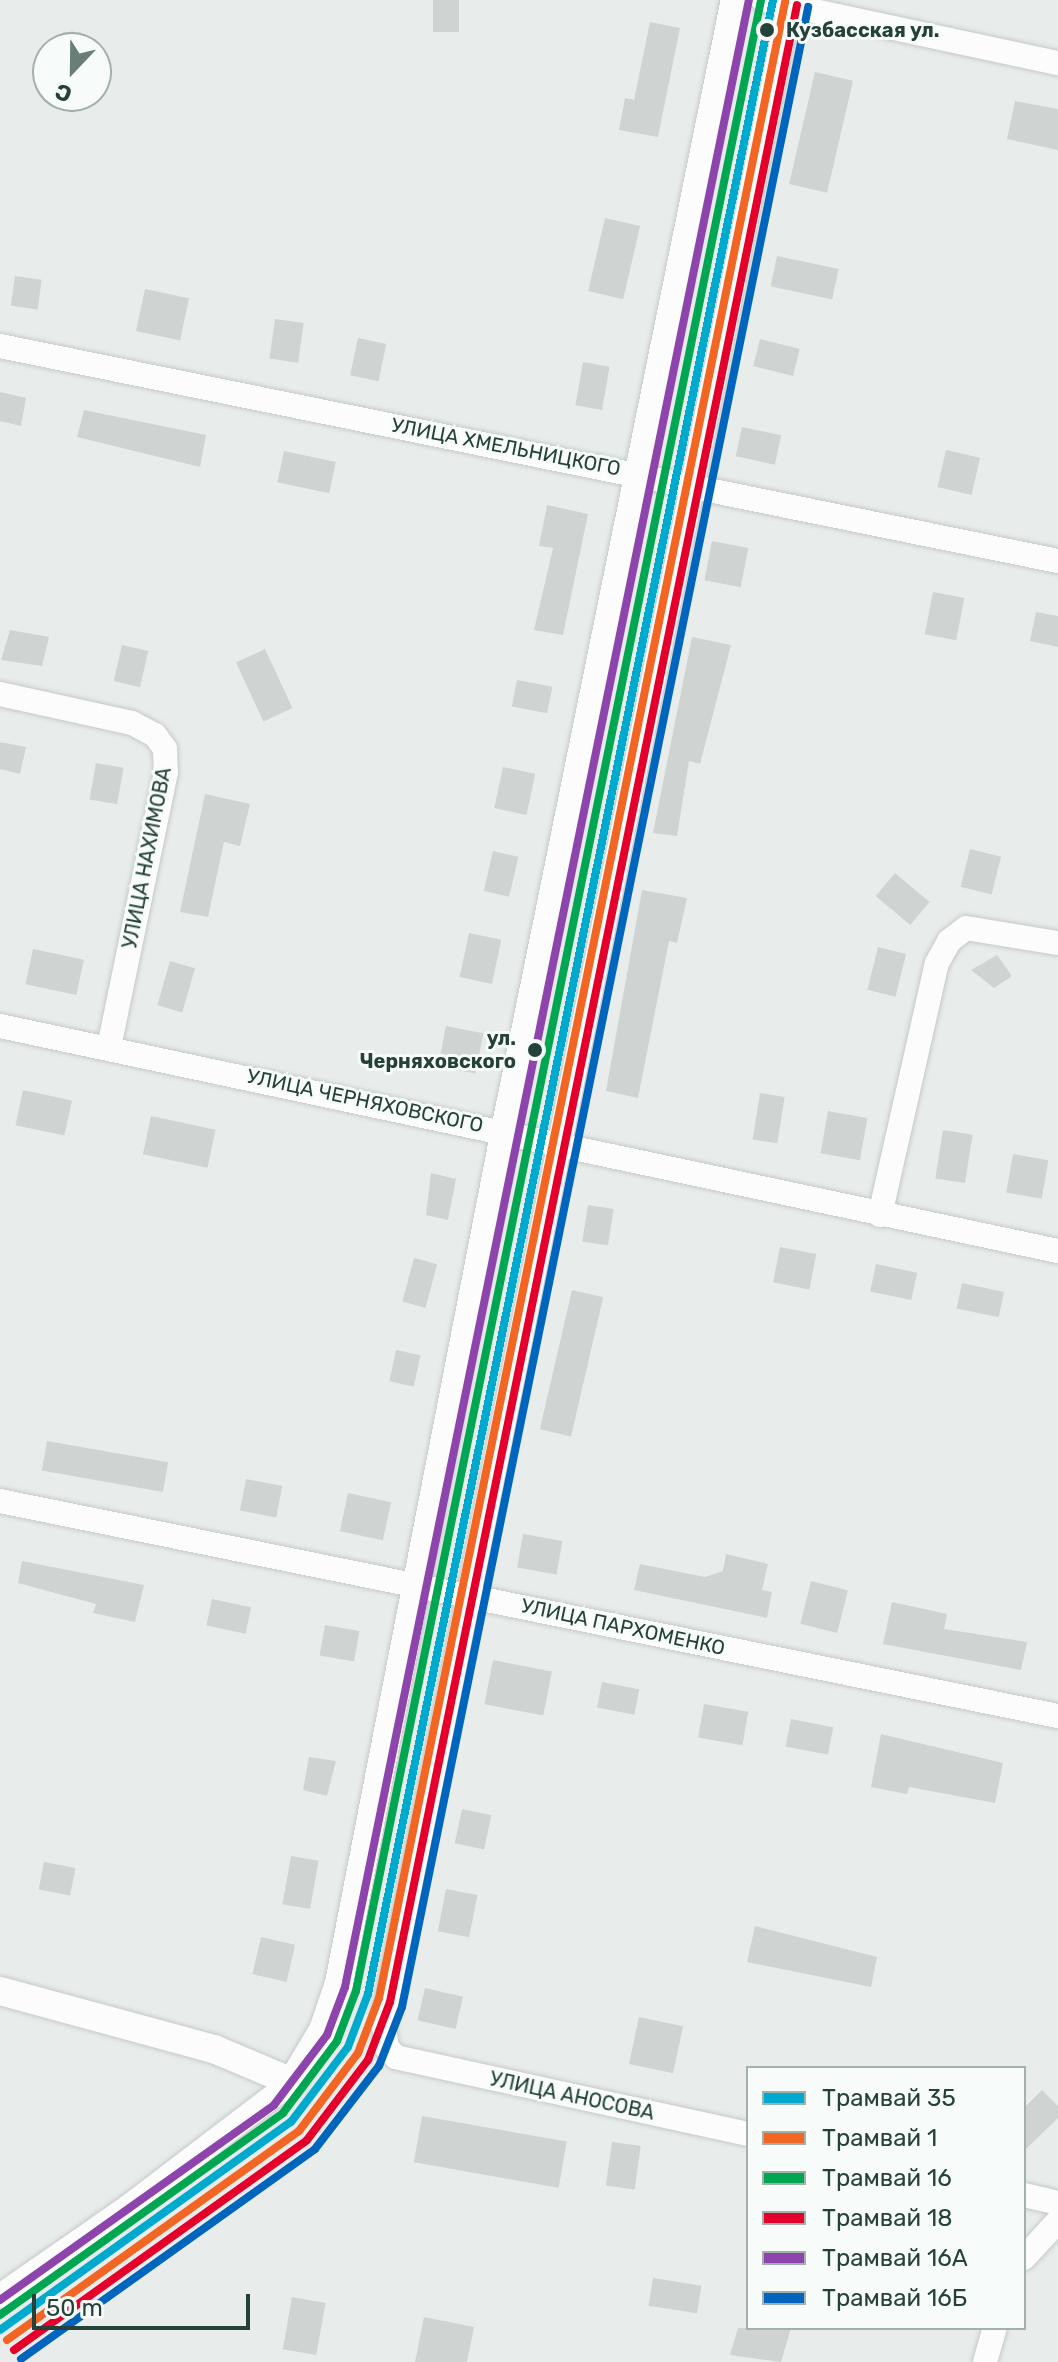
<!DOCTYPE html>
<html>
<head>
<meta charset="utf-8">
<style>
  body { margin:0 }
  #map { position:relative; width:1058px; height:2362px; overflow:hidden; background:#e8edeb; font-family:Rubik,sans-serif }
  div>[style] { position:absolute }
  .building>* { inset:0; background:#cfd4d2; transform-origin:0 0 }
  .roads { filter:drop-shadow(0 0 2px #c5cac8) drop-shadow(0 0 2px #c5cac8) }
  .minor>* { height:24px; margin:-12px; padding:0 12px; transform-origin:12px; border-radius:12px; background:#fcfcfc }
  .tertiary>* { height:28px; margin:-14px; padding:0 14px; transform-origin:14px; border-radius:14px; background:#fcfcfc }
  .tram-1>* { height:8px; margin:-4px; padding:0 4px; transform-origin:4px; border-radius:4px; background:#00a9ce }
  .tram-2>* { height:8px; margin:-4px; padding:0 4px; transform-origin:4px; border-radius:4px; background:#f26522 }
  .tram-3>* { height:8px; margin:-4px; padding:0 4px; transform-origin:4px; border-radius:4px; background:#00a651 }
  .tram-4>* { height:8px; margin:-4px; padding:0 4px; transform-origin:4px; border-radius:4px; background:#e4002b }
  .tram-5>* { height:8px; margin:-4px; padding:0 4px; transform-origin:4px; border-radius:4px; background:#8e44ad }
  .tram-6>* { height:8px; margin:-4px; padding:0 4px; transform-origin:4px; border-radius:4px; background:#0065bd }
  .dots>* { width:22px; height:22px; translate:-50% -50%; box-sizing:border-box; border:4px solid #f7fbf9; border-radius:50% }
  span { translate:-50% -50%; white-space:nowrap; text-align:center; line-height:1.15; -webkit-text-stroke:6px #f7fbf9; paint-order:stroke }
  .stop-label { font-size:20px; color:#24423a; font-weight:700 }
  .left { translate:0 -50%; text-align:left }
  .right { translate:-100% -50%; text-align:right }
  .street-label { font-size:20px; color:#24423a }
  .legend { position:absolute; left:746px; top:2066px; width:280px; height:264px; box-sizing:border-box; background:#f7fbf9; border:2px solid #a3b1ad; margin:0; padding:10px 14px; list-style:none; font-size:24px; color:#24423a }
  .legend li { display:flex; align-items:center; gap:16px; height:40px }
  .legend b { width:40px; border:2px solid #a3b1ad }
  .north { position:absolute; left:32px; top:32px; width:80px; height:80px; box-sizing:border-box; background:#f7fbf9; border:2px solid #a3b1ad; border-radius:50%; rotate:202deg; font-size:22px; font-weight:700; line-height:32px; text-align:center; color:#24423a }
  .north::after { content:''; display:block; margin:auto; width:28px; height:36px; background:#697e78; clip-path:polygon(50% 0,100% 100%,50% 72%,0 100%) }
  .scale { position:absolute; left:32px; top:2294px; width:218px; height:36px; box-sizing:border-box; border:4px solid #24423a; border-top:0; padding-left:10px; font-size:24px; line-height:28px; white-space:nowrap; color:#24423a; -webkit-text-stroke:6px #f7fbf9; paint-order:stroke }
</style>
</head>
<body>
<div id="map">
  <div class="building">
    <i style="left:433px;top:0;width:26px;height:32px"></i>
    <i style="clip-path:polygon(650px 22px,680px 28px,658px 137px,619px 130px,625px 98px,634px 100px)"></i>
    <i style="left:815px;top:72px;width:39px;height:115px;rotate:13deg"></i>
    <i style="clip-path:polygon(1015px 101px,1058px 109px,1058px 150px,1007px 139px)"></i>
    <i style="left:605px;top:218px;width:36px;height:75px;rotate:13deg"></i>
    <i style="left:777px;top:256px;width:63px;height:31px;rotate:12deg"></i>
    <i style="left:15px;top:276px;width:27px;height:30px;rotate:8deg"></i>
    <i style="left:145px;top:289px;width:45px;height:43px;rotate:12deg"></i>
    <i style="left:275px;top:319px;width:29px;height:40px;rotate:8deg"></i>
    <i style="left:358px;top:338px;width:29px;height:38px;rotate:12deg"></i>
    <i style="left:760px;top:339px;width:41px;height:28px;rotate:14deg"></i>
    <i style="left:583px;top:362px;width:27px;height:44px;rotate:10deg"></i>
    <i style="clip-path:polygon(0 392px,26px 398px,21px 426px,0 421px)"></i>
    <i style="clip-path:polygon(84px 410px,206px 435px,200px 467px,77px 437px)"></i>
    <i style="left:742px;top:427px;width:40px;height:30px;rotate:12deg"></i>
    <i style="left:946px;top:450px;width:35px;height:38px;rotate:13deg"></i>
    <i style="left:284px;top:451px;width:53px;height:32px;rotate:12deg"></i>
    <i style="clip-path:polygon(547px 505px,588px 514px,563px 635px,534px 630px,553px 548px,539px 546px)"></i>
    <i style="left:712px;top:541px;width:37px;height:40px;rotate:11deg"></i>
    <i style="left:933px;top:592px;width:32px;height:43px;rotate:11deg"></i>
    <i style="clip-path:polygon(1036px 612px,1058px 616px,1058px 647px,1030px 641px)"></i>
    <i style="clip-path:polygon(10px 630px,49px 637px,42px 666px,1px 660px)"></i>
    <i style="clip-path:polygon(692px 637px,731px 645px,700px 764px,689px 761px,677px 836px,653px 833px)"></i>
    <i style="left:122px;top:645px;width:27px;height:37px;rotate:13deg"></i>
    <i style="left:265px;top:649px;width:65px;height:32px;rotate:65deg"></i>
    <i style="left:517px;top:680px;width:36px;height:27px;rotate:11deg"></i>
    <i style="clip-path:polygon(0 742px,26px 747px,20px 774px,0 769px)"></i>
    <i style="left:96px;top:763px;width:28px;height:37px;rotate:10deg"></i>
    <i style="left:503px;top:767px;width:33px;height:42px;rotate:12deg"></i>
    <i style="clip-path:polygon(205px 794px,250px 804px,240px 846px,224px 842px,208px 917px,180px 912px)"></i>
    <i style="left:970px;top:849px;width:32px;height:39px;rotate:14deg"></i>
    <i style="left:493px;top:851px;width:26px;height:41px;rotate:13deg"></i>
    <i style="left:895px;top:873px;width:45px;height:30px;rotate:40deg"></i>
    <i style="clip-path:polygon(642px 890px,687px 898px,677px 943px,669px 941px,638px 1098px,606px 1091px)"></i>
    <i style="left:469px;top:933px;width:33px;height:45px;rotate:12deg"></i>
    <i style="left:878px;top:947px;width:29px;height:44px;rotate:14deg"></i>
    <i style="left:33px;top:949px;width:52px;height:36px;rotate:12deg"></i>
    <i style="clip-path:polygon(997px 955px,1012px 976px,994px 988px,971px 970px)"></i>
    <i style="left:170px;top:961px;width:26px;height:46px;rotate:16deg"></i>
    <i style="left:446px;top:1026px;width:38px;height:41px;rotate:11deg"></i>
    <i style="left:23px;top:1090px;width:50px;height:36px;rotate:12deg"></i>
    <i style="left:760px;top:1093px;width:25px;height:47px;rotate:9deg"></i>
    <i style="left:828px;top:1111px;width:40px;height:43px;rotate:10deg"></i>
    <i style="left:151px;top:1116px;width:66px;height:39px;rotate:12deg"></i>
    <i style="left:943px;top:1130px;width:30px;height:49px;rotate:9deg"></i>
    <i style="left:1013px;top:1154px;width:36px;height:39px;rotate:10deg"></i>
    <i style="clip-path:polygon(431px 1173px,456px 1179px,448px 1220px,426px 1215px)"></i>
    <i style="left:588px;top:1205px;width:26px;height:37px;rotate:9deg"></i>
    <i style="left:780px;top:1247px;width:37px;height:36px;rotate:11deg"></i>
    <i style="left:414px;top:1258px;width:24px;height:45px;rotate:15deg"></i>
    <i style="left:876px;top:1264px;width:42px;height:28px;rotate:12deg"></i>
    <i style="left:962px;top:1283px;width:43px;height:26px;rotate:12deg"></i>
    <i style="left:572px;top:1290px;width:32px;height:143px;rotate:13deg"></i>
    <i style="left:396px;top:1350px;width:25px;height:32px;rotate:12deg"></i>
    <i style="left:47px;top:1441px;width:123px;height:30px;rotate:10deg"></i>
    <i style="left:246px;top:1479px;width:37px;height:32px;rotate:11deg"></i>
    <i style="left:348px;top:1493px;width:44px;height:39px;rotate:12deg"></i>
    <i style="left:523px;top:1534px;width:40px;height:34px;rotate:10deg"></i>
    <i style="clip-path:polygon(726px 1554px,768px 1564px,762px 1590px,772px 1592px,767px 1618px,634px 1590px,640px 1564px,705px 1577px,723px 1571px)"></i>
    <i style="clip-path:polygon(22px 1561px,144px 1585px,135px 1622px,93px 1613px,96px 1604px,18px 1583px)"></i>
    <i style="left:811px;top:1581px;width:38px;height:44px;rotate:14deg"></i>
    <i style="left:212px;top:1599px;width:40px;height:27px;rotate:12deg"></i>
    <i style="clip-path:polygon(892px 1602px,947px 1614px,944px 1629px,1027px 1642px,1021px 1670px,883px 1644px)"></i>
    <i style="left:325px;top:1625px;width:35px;height:31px;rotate:10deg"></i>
    <i style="left:493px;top:1660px;width:60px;height:45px;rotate:11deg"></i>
    <i style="left:602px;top:1682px;width:38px;height:26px;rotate:11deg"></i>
    <i style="left:704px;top:1704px;width:45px;height:34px;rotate:10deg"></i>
    <i style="left:791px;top:1719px;width:43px;height:28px;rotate:11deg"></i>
    <i style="clip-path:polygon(881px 1734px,1003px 1763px,995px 1803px,909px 1787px,907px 1794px,871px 1787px)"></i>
    <i style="clip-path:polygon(309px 1757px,336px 1761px,327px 1796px,303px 1790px)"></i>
    <i style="left:462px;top:1809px;width:30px;height:35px;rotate:12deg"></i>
    <i style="left:291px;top:1856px;width:28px;height:49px;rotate:10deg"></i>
    <i style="left:44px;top:1862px;width:32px;height:28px;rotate:11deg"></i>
    <i style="left:446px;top:1889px;width:32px;height:43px;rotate:11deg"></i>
    <i style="clip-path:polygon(755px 1926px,877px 1957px,871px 1987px,747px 1962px)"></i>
    <i style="left:261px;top:1937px;width:35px;height:38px;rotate:13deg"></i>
    <i style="left:425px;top:1988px;width:39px;height:33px;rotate:13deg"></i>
    <i style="left:639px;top:2017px;width:45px;height:48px;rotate:12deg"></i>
    <i style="clip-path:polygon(1042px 2090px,1058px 2106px,1058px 2118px,1024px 2151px,1024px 2108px)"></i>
    <i style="left:422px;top:2116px;width:147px;height:47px;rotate:10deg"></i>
    <i style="left:612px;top:2142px;width:29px;height:44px;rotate:8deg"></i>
    <i style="left:653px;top:2278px;width:49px;height:28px;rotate:9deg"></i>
    <i style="left:292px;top:2297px;width:34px;height:53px;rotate:10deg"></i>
    <i style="clip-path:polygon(424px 2317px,474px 2327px,467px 2362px,415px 2362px)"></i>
    <i style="clip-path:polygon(738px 2328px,791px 2328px,781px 2362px,730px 2355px)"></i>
  </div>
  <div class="roads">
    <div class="minor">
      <i style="left:763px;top:0;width:302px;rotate:12.1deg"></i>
      <i style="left:0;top:346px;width:1080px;rotate:11.49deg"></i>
      <i style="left:0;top:694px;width:135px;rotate:12.4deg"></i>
      <i style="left:132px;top:723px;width:26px;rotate:28deg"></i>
      <i style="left:155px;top:735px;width:17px;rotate:54deg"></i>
      <i style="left:165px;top:749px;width:23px;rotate:88deg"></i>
      <i style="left:166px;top:772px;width:282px;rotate:101.7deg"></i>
      <i style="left:0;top:1026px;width:1082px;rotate:12.01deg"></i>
      <i style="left:880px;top:1215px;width:258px;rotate:-77.3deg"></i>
      <i style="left:937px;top:963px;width:25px;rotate:-61deg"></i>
      <i style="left:949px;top:941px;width:21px;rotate:-37deg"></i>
      <i style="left:966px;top:928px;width:93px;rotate:9.3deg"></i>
      <i style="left:0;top:1501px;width:1080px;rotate:11.49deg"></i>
      <i style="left:748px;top:2134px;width:360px;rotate:-167.7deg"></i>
      <i style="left:396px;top:2057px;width:13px;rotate:-135deg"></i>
      <i style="left:387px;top:2048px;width:28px;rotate:-98deg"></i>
      <i style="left:383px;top:2020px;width:2055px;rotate:-78.6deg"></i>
      <i style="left:1024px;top:2195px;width:35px;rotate:13deg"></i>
      <i style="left:1024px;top:2258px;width:50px;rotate:-47.4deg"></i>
      <i style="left:0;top:2296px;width:156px;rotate:-34.8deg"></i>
      <i style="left:128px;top:2207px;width:206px;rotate:-37.3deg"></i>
      <i style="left:985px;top:2362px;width:35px;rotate:-74deg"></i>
    </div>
    <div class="tertiary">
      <i style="left:0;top:1991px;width:222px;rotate:15.2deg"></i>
      <i style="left:214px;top:2049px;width:85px;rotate:22.9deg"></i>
      <i style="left:292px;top:2082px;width:61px;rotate:-59.2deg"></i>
      <i style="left:323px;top:2030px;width:50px;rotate:-71.2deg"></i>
      <i style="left:339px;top:1983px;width:869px;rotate:-78.99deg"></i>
      <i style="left:505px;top:1130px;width:1153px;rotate:-78.5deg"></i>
    </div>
  </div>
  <div class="tram-1">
    <i style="left:0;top:2330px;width:358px;rotate:-35.6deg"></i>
    <i style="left:291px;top:2122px;width:94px;rotate:-52.8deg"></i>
    <i style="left:348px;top:2047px;width:57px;rotate:-69.3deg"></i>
    <i style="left:368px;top:1994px;width:2035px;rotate:-78.52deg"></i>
  </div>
  <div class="tram-2">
    <i style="left:7px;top:2340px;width:359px;rotate:-35.6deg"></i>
    <i style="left:299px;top:2131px;width:98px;rotate:-52.9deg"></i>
    <i style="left:358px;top:2053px;width:59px;rotate:-69.1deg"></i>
    <i style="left:379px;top:1998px;width:2037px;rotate:-78.5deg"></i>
  </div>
  <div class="tram-3">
    <i style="left:0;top:2315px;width:348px;rotate:-35.5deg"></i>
    <i style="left:283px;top:2113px;width:90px;rotate:-53.1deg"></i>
    <i style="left:337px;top:2041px;width:53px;rotate:-69.2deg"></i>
    <i style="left:356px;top:1991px;width:2032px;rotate:-78.5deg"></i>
  </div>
  <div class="tram-4">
    <i style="left:14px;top:2350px;width:360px;rotate:-35.6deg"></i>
    <i style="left:307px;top:2140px;width:101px;rotate:-52.7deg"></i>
    <i style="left:368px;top:2060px;width:62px;rotate:-69.2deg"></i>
    <i style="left:390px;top:2002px;width:2038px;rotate:-78.48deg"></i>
  </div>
  <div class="tram-5">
    <i style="left:0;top:2300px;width:336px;rotate:-35.4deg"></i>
    <i style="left:274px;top:2105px;width:88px;rotate:-52.9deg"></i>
    <i style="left:327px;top:2035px;width:51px;rotate:-69.4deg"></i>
    <i style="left:345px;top:1987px;width:2028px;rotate:-78.51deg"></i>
  </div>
  <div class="tram-6">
    <i style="left:21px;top:2359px;width:361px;rotate:-35.5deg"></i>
    <i style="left:315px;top:2149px;width:105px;rotate:-52.4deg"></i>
    <i style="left:379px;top:2066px;width:63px;rotate:-68.7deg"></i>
    <i style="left:402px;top:2007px;width:2041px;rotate:-78.52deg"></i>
  </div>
  <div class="dots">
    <i style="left:767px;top:30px;background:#24423a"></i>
    <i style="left:535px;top:1050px;background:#24423a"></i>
  </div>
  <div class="stop-label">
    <span class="left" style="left:786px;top:30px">Кузбасская ул.</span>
    <span class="right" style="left:516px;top:1050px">ул.<br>Черняховского</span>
  </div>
  <div class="street-label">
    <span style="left:506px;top:447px;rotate:11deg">УЛИЦА ХМЕЛЬНИЦКОГО</span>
    <span style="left:147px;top:858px;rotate:-79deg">УЛИЦА НАХИМОВА</span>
    <span style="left:365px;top:1101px;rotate:12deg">УЛИЦА ЧЕРНЯХОВСКОГО</span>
    <span style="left:623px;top:1627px;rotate:12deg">УЛИЦА ПАРХОМЕНКО</span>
    <span style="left:572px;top:2096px;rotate:12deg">УЛИЦА АНОСОВА</span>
  </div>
  <ul class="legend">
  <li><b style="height:10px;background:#00a9ce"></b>Трамвай 35</li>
  <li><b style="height:10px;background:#f26522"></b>Трамвай 1</li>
  <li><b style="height:10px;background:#00a651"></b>Трамвай 16</li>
  <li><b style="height:10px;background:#e4002b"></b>Трамвай 18</li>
  <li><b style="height:10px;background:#8e44ad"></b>Трамвай 16А</li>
  <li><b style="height:10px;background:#0065bd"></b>Трамвай 16Б</li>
  </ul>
  <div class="north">С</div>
  <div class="scale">50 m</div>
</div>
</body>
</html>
